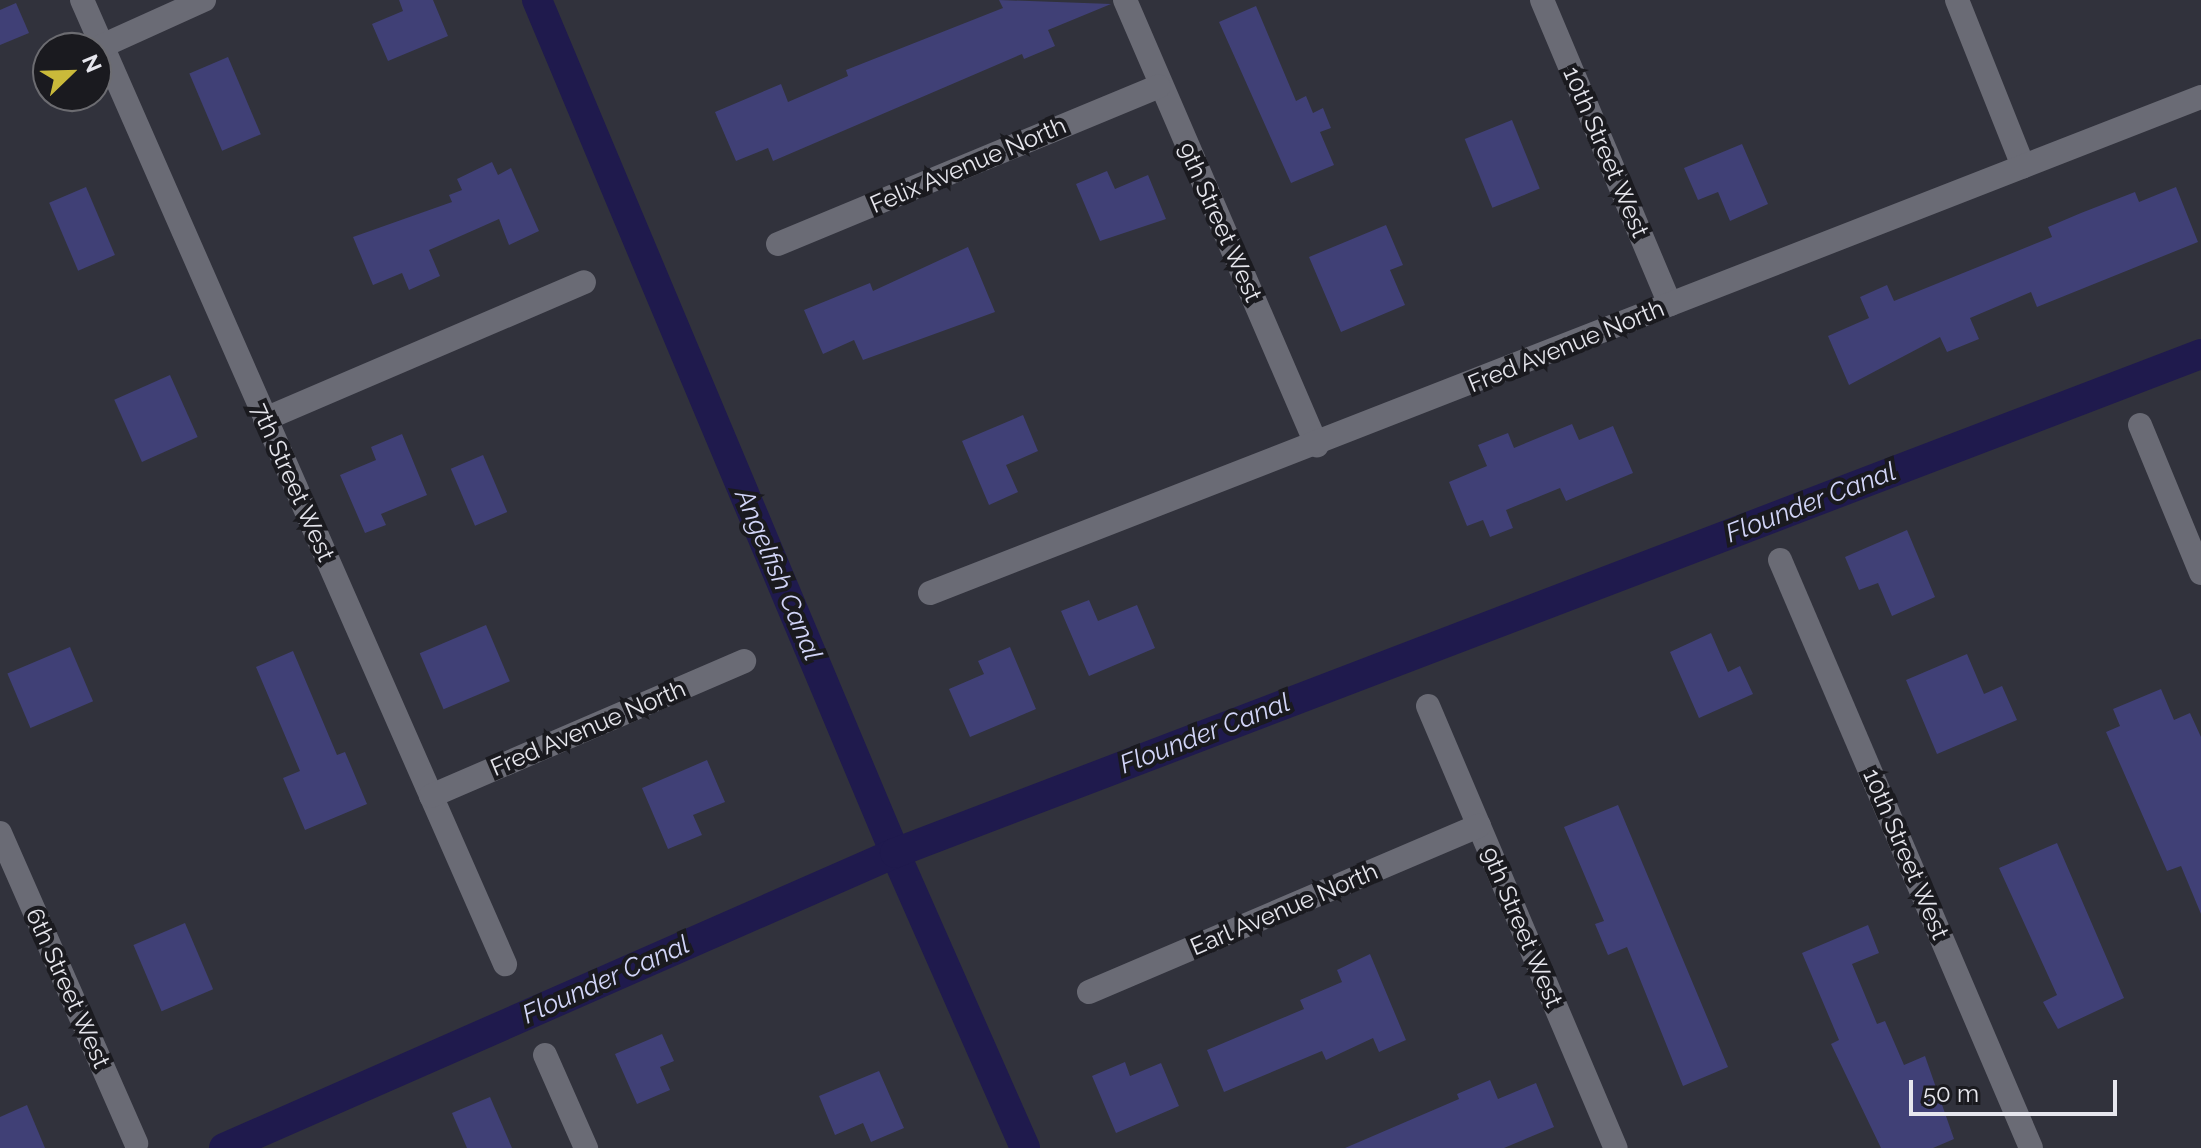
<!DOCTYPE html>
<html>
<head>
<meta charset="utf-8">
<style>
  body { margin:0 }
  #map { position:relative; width:2201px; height:1148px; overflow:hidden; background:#31323c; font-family:Raleway,sans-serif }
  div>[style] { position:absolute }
  .canal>* { height:30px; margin:-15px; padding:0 15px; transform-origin:15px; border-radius:15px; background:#1f1a4d }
  .building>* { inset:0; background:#404076; transform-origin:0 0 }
  .minor>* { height:24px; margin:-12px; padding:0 12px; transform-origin:12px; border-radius:12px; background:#6a6b75 }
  span { translate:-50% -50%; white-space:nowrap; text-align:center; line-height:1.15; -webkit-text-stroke:8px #1a1a1f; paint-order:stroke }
  .street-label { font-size:24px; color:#e6e6ed }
  .water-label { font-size:26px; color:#d2d5f8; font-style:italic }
  .north { position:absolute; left:32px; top:32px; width:80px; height:80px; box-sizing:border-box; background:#1a1a1f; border:2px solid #6c6c71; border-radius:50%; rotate:67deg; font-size:22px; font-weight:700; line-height:32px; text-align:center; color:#e6e6ed }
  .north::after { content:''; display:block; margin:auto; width:28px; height:36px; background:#caba3a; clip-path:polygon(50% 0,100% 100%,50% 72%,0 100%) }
  .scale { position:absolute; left:1909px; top:1080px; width:208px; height:36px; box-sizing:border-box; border:4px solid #e6e6ed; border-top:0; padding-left:10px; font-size:24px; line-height:28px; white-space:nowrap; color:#e6e6ed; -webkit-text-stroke:6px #1a1a1f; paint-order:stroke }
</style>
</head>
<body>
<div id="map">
  <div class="canal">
    <i style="left:537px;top:0;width:925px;rotate:67.23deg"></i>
    <i style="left:895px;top:853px;width:322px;rotate:66.2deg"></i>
    <i style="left:224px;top:1148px;width:733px;rotate:-23.73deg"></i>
    <i style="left:895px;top:853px;width:1398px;rotate:-20.91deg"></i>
  </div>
  <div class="building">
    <i style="clip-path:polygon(399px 0,433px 0,448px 36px,388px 61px,372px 24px,403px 11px)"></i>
    <i style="clip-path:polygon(999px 0,1111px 4px,1048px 30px,1055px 46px,1024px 59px,1022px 54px,773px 161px,768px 148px,736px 161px,715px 112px,781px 84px,788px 102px,848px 76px,846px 70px,1003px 8px)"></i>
    <i style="clip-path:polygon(16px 3px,29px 33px,0 45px,0 10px)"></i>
    <i style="clip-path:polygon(1256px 6px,1296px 101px,1306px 96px,1313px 113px,1323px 108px,1331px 128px,1320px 132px,1334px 165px,1291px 183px,1219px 22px)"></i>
    <i style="left:228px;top:57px;width:84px;height:42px;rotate:67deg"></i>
    <i style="left:1512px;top:120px;width:74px;height:51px;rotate:68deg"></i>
    <i style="clip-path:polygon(1742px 144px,1768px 204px,1730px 221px,1718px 192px,1698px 200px,1684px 168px)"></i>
    <i style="clip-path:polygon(492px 162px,498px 175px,511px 168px,539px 231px,509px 245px,499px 219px,429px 250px,440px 276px,409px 290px,402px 273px,373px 285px,353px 237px,452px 202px,449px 195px,462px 190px,457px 179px)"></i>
    <i style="clip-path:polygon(1107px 171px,1115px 189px,1148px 175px,1166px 219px,1100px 241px,1076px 184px)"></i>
    <i style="left:86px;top:187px;width:74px;height:40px;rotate:67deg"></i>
    <i style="clip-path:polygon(2176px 187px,2198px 242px,2037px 307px,2031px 292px,1970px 318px,1979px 339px,1947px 352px,1940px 337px,1849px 385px,1828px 336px,1869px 318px,1860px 297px,1887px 285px,1894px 301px,2052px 237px,2048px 227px,2081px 213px,2135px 192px,2139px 202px)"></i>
    <i style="clip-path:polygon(1386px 225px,1403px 265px,1390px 270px,1405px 305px,1341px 332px,1309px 257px)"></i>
    <i style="clip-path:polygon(968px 247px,995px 312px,863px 360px,854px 340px,823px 354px,804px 310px,870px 283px,873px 291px)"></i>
    <i style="left:170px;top:375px;width:68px;height:61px;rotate:66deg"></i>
    <i style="clip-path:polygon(1023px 415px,1038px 451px,1006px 465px,1018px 492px,989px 505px,962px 441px)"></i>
    <i style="clip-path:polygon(1572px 424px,1579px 440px,1613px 426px,1633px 473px,1566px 501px,1560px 488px,1506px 510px,1513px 528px,1490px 537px,1483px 520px,1467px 526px,1449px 482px,1487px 466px,1478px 445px,1508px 433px,1514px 448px)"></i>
    <i style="clip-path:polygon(402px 434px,427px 495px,381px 514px,386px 525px,365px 533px,340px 475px,376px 460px,371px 447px)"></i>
    <i style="left:483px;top:455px;width:62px;height:35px;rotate:67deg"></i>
    <i style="clip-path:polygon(1907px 530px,1935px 597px,1892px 616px,1878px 583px,1859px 590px,1845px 557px)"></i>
    <i style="clip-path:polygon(1089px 600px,1098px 621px,1137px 605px,1155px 648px,1089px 676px,1061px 611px)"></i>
    <i style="left:486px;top:625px;width:61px;height:72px;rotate:67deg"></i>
    <i style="clip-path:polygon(1711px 633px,1728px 672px,1740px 666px,1753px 694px,1699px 718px,1670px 652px)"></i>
    <i style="left:70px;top:647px;width:59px;height:68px;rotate:67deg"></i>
    <i style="clip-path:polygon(1010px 647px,1036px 709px,970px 737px,949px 689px,984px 674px,978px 661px)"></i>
    <i style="clip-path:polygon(293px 651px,337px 755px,345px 752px,367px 804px,305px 830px,283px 778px,300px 771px,256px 667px)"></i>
    <i style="clip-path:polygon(1967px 654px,1984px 694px,2002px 686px,2017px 720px,1937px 754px,1906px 680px)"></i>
    <i style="clip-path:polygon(2161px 689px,2174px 720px,2190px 713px,2201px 737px,2201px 914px,2181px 866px,2167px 871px,2106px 732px,2120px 726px,2113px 709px)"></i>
    <i style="clip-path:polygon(707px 760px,725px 802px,693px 815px,702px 835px,668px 849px,642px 788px)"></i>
    <i style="clip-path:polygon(1618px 805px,1728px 1067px,1683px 1086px,1627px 947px,1608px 955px,1595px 924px,1604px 921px,1564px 827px)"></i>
    <i style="clip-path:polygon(2057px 843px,2124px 998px,2058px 1029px,2043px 1002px,2057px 995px,1999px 868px)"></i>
    <i style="left:185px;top:923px;width:72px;height:56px;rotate:67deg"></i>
    <i style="clip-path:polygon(1868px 925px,1879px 953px,1852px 964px,1877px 1024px,1885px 1021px,1904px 1065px,1925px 1056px,1954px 1139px,1933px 1148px,1881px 1148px,1831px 1044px,1839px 1040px,1802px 953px)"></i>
    <i style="clip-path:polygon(1370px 954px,1406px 1040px,1379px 1052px,1373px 1038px,1326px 1060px,1322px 1051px,1224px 1092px,1207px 1050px,1304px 1009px,1300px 1000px,1342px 982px,1337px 970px)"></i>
    <i style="clip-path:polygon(662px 1034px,674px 1061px,660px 1067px,670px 1090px,637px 1104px,615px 1054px)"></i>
    <i style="clip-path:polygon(1125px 1062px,1130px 1076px,1161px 1063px,1179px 1106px,1116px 1133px,1092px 1076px)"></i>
    <i style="clip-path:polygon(879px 1071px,904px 1128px,871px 1142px,863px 1123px,835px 1135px,819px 1096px)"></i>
    <i style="clip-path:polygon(1490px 1080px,1498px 1099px,1536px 1083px,1554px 1127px,1504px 1148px,1345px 1148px,1459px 1099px,1457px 1094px)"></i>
    <i style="clip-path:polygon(490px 1097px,512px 1148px,467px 1148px,452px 1113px)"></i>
    <i style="clip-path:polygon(27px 1105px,45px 1148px,0 1148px,0 1117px)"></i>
  </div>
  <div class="minor">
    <i style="left:82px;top:0;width:1053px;rotate:66.31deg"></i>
    <i style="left:1125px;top:0;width:485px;rotate:66.7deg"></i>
    <i style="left:1542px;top:0;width:330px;rotate:67.2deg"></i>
    <i style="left:1957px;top:0;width:179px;rotate:68.3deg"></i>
    <i style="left:102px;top:46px;width:112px;rotate:-24.3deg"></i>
    <i style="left:778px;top:244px;width:412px;rotate:-22.5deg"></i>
    <i style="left:265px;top:419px;width:347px;rotate:-23.2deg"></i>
    <i style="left:2140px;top:425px;width:160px;rotate:67.6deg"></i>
    <i style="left:1780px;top:560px;width:639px;rotate:66.88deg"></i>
    <i style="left:930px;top:593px;width:1364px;rotate:-21.32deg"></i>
    <i style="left:1428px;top:706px;width:480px;rotate:67deg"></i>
    <i style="left:431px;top:796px;width:341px;rotate:-23.3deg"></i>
    <i style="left:0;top:833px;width:339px;rotate:66.3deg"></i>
    <i style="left:1089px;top:992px;width:424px;rotate:-23.1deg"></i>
    <i style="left:545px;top:1055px;width:102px;rotate:66.2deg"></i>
  </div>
  <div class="street-label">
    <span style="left:1606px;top:152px;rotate:67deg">10th Street West</span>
    <span style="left:968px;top:165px;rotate:-23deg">Felix Avenue North</span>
    <span style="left:1220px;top:222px;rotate:66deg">9th Street West</span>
    <span style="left:1566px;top:346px;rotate:-22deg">Fred Avenue North</span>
    <span style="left:293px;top:482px;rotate:66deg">7th Street West</span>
    <span style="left:588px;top:728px;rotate:-23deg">Fred Avenue North</span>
    <span style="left:1906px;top:854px;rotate:67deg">10th Street West</span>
    <span style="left:1284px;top:909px;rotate:-23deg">Earl Avenue North</span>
    <span style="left:1522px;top:927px;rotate:67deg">9th Street West</span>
    <span style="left:68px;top:988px;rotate:66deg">6th Street West</span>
  </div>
  <div class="water-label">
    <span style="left:1811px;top:503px;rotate:-21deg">Flounder Canal</span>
    <span style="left:778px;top:575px;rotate:67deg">Angelfish Canal</span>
    <span style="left:1205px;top:734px;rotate:-21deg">Flounder Canal</span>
    <span style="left:606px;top:980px;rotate:-24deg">Flounder Canal</span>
  </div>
  <div class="north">N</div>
  <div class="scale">50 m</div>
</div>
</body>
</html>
